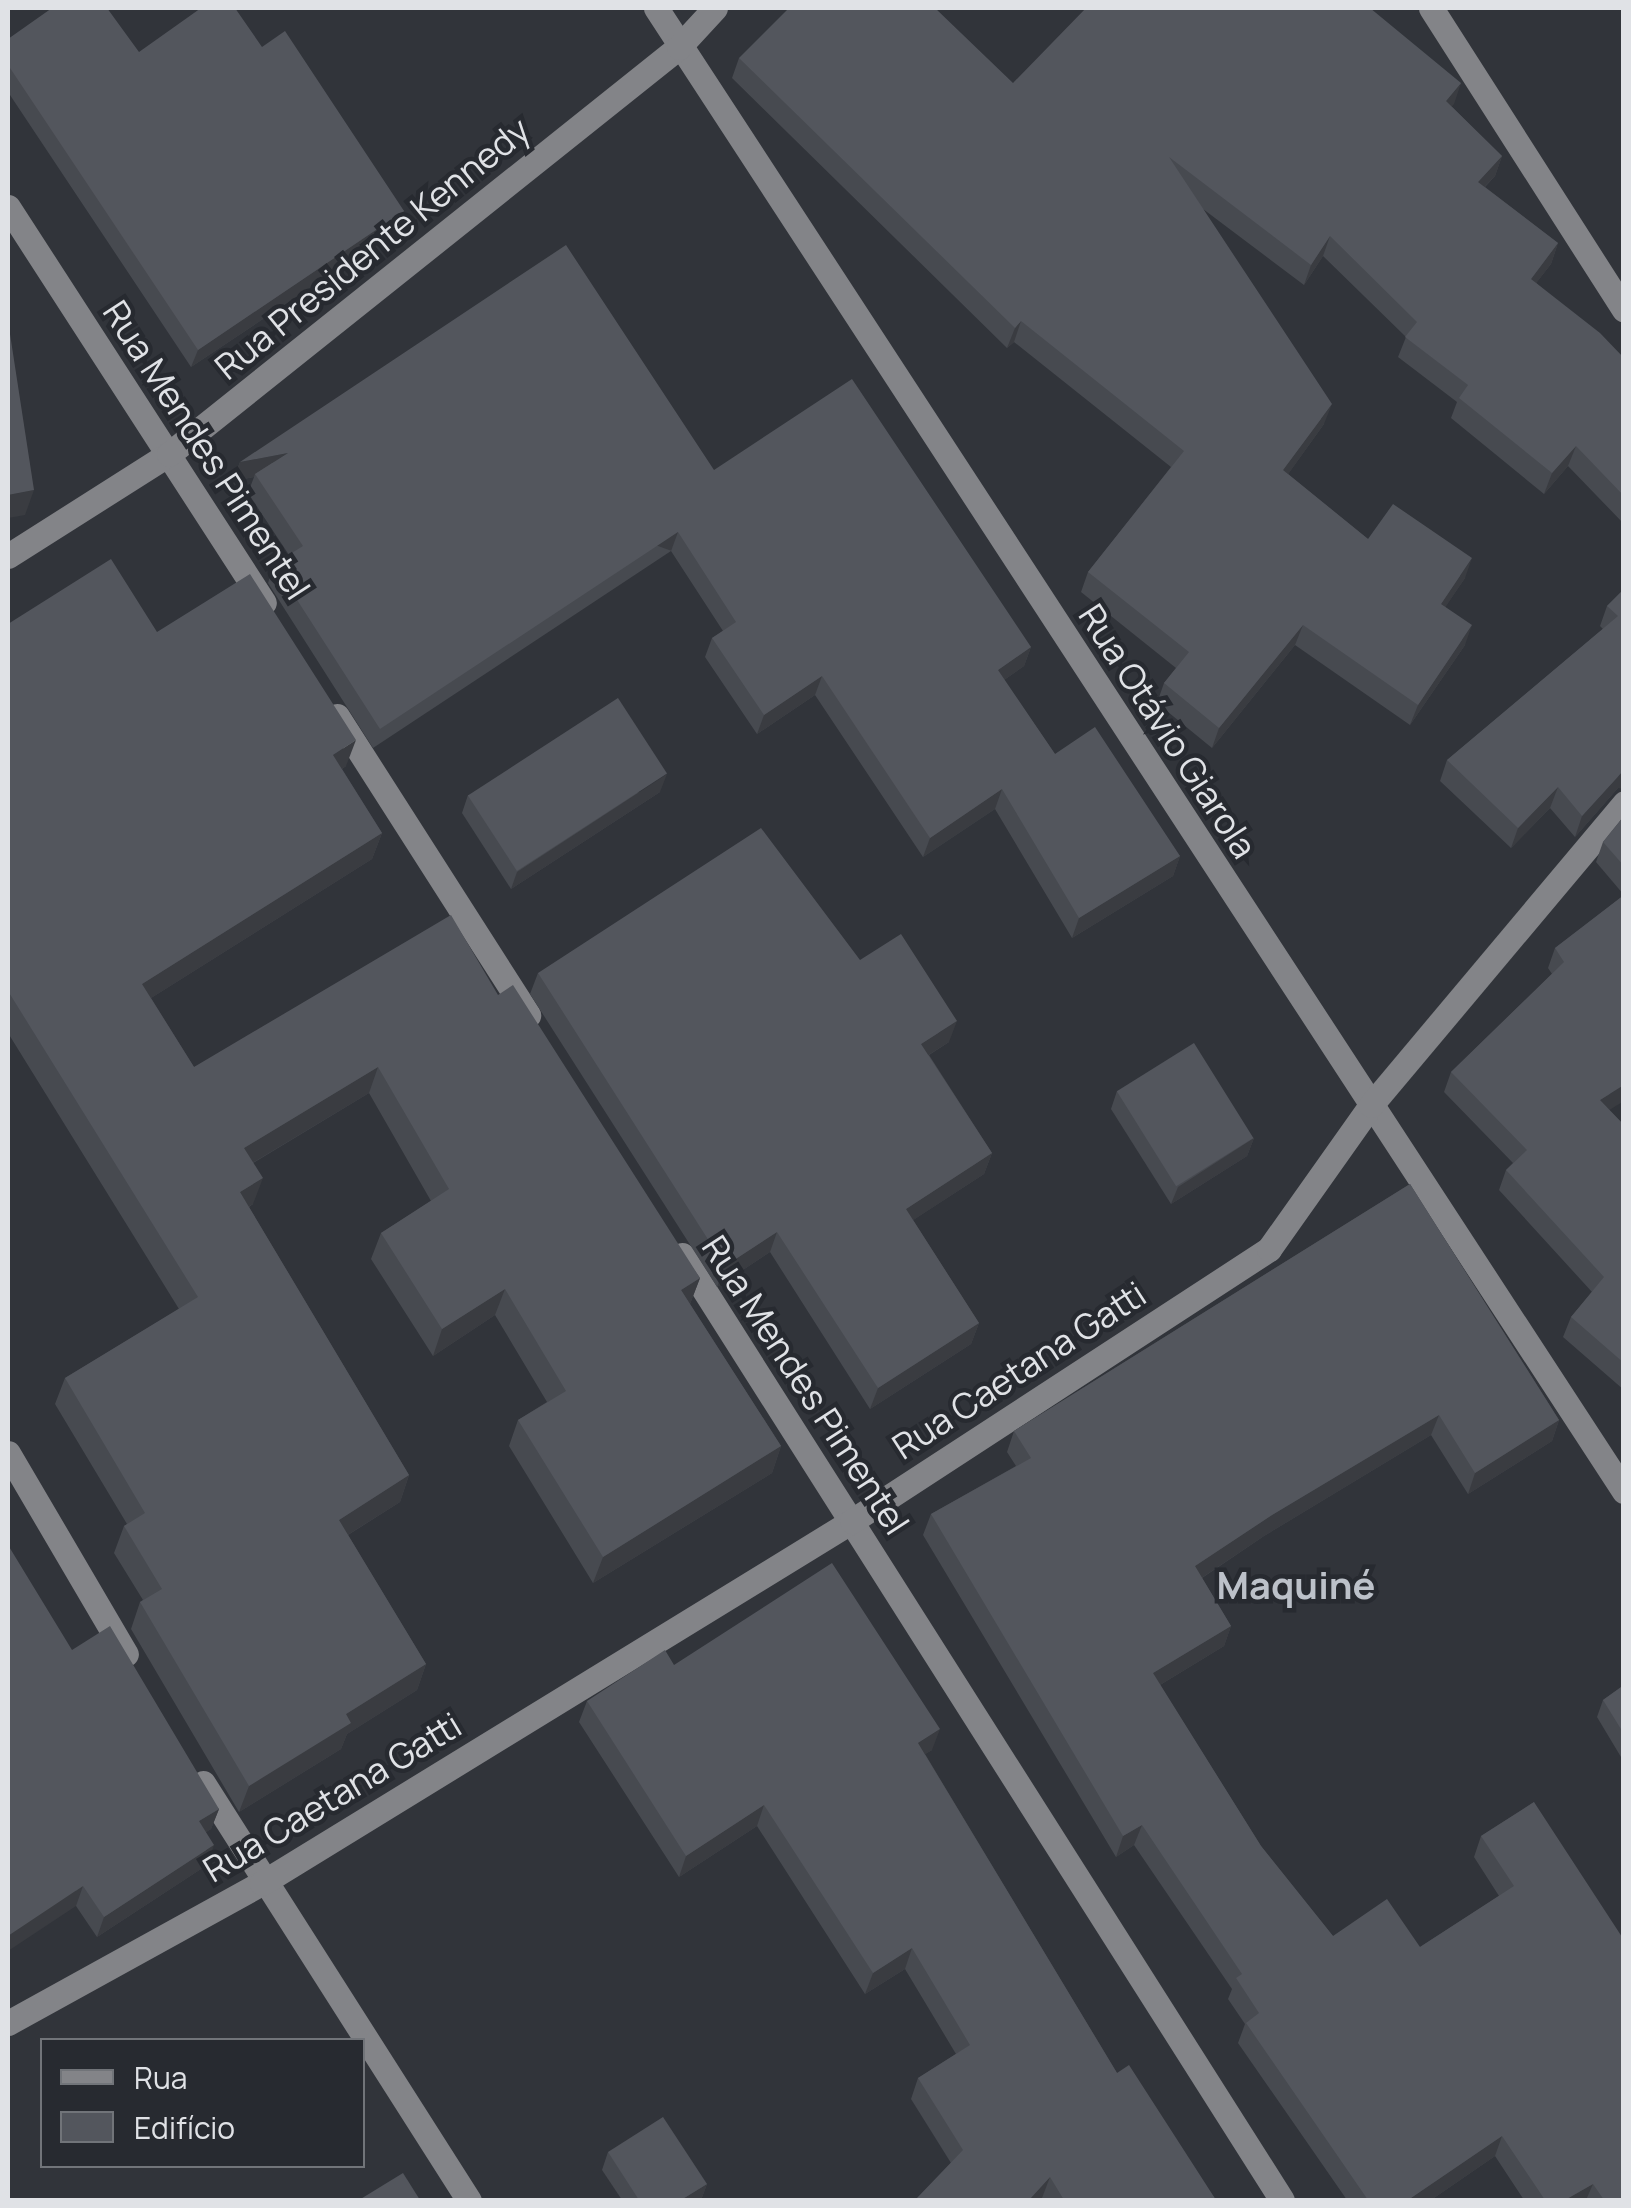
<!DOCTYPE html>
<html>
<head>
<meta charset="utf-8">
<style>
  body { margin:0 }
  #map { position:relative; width:1631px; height:2208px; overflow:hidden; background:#31343a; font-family:Manrope,sans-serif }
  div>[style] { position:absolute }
  .minor>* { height:25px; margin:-12.5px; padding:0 12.5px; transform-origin:12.5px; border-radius:12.5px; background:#838488 }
  .wall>* { inset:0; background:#474a50 }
  .shaded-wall>* { inset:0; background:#3a3c41; transform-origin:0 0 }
  .building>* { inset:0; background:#53565d; transform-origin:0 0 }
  span { translate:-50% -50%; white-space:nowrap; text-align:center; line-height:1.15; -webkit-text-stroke:9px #272a30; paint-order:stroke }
  .street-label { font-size:35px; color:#e0e2e6 }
  .neighbourhood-label { font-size:38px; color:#bcc1c9; font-weight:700 }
  .frame { position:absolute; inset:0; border:10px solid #e0e2e6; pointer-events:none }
  .legend { position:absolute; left:40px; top:2038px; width:325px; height:130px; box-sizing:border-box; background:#272a30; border:2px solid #717479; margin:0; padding:12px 18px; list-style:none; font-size:30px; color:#e0e2e6 }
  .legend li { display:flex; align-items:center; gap:20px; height:50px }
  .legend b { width:50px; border:2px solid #717479 }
</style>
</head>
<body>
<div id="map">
  <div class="minor">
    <i style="left:656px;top:8px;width:1771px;rotate:56.87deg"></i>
    <i style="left:1431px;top:8px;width:358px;rotate:57.4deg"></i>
    <i style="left:8px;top:207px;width:471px;rotate:57.1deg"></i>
    <i style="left:8px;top:556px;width:191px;rotate:-32.4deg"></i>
    <i style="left:169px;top:454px;width:652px;rotate:-38.59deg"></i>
    <i style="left:679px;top:47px;width:53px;rotate:-47.3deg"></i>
    <i style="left:337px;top:716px;width:355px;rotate:57.4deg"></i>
    <i style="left:682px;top:1255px;width:1119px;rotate:57.59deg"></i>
    <i style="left:8px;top:1453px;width:233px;rotate:59.6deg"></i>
    <i style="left:203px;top:1783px;width:495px;rotate:57.5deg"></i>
    <i style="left:8px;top:2023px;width:290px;rotate:-28.9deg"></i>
    <i style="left:262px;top:1883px;width:692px;rotate:-31.53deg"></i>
    <i style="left:852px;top:1521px;width:498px;rotate:-33.1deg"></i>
    <i style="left:1269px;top:1249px;width:176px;rotate:-54.7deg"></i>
    <i style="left:1371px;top:1105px;width:394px;rotate:-50deg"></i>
  </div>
  <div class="wall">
    <i style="clip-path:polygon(8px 39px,139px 52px,262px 47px,404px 211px,398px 229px,191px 367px,8px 92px)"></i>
    <i style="clip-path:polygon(739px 58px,1013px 83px,1461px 83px,1451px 106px,1502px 156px,1495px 176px,1485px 187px,1558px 243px,1551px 264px,1536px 283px,1624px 358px,1624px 524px,1568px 466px,1544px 494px,1451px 418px,1457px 402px,1398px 357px,1406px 337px,1323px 256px,1304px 285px,1203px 209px,1324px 424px,1288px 474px,1368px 539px,1465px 578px,1445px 607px,1465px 645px,1410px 725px,1295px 645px,1212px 748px,1157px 703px,1164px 683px,1176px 668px,1081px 592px,1088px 572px,1171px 467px,1014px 342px,1007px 348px,732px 78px)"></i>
    <i style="clip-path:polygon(240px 462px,714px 470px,1031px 647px,1024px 666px,1004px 680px,1055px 754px,1180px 856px,1173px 876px,1072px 938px,995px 809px,923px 857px,815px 695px,757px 734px,705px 657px,712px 638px,723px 631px,671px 551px,373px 748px,268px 583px,274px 564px,289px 555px,248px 493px,254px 477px,233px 481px)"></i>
    <i style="clip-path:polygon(1624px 589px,1618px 788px,1575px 837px,1550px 808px,1511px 848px,1440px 781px,1447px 760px,1603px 629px,1600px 626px,1607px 606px)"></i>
    <i style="clip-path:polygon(8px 624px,157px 632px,346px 766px,342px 769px,382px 833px,372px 859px,151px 998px,194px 1067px,498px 995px,700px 1278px,690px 1304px,781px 1446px,772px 1473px,593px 1583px,509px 1446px,518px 1420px,547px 1402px,495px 1315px,433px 1356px,371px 1259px,381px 1233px,431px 1201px,369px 1093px,253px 1163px,253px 1204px,249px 1207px,409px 1475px,400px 1502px,348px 1535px,426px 1664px,417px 1690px,347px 1734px,341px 1749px,239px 1812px,131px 1629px,140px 1602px,143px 1600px,114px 1553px,124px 1526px,127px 1524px,55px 1404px,65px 1378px,179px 1309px,8px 1033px)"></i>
    <i style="clip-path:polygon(660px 792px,511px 889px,462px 813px,468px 795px)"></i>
    <i style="clip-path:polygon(1624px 816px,1624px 895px,1596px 862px,1603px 842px)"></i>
    <i style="clip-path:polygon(1624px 895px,1609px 1110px,1624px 1125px,1624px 1390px,1563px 1337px,1571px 1317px,1592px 1292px,1499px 1190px,1506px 1170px,1513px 1163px,1444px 1092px,1451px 1072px,1552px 974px,1548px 968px,1555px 948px)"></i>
    <i style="clip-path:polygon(860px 960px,949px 1042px,929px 1055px,992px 1153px,984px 1174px,913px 1220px,979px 1323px,971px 1344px,870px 1409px,770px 1252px,717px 1287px,530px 994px,538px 973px)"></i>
    <i style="clip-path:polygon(1117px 1091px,1254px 1138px,1247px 1156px,1171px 1204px,1111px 1109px)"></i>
    <i style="clip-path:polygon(1410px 1184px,1559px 1420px,1552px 1441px,1468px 1494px,1431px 1435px,1264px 1536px,1202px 1578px,1231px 1626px,1224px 1646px,1160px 1685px,1261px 1846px,1333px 1936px,1420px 1947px,1499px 1896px,1474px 1857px,1481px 1836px,1534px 1802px,1624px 2200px,1524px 2200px,1495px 2156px,1431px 2200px,1347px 2200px,1238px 2043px,1245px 2024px,1228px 1999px,1232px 1989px,1134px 1845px,1116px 1857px,923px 1535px,931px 1514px,1016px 1466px,1007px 1452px,1014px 1431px)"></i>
    <i style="clip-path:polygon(72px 1650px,219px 1809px,211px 1829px,206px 1832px,207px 1865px,97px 1937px,76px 1906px)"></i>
    <i style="clip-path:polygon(674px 1665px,932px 1750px,925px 1754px,1117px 2073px,1216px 2200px,1044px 2200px,1042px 2198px,1040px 2200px,916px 2200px,951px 2163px,911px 2099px,918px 2078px,956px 2054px,905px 1969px,865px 1994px,757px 1826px,679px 1877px,579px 1722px,587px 1701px)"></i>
    <i style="clip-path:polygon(1624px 1685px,1624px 1762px,1597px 1717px,1603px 1700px)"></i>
    <i style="clip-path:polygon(608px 2152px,707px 2184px,701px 2200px,622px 2200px,602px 2170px)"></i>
  </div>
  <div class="shaded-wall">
    <i style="clip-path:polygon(1461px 83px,1454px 104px,1439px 122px,1446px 101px)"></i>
    <i style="clip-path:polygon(1502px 156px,1495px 176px,1470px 202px,1478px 182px)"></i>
    <i style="clip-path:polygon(404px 211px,398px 229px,191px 367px,198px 350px)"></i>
    <i style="clip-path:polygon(1330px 236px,1323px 256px,1304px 285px,1311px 265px)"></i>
    <i style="clip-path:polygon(1558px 243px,1551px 264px,1523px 300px,1531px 279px)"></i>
    <i style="clip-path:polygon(1021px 321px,1014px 342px,1007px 348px,1015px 328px)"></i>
    <i style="clip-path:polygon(1332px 404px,1324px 424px,1276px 491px,1283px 470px)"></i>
    <i style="clip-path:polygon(1576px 446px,1568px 466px,1544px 494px,1552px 473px)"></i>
    <i style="clip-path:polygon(288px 453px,255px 474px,254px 477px,233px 481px,240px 462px)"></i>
    <i style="clip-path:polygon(34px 490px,25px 515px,8px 518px,8px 495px)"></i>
    <i style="left:678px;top:532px;width:20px;height:357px;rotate:110deg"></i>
    <i style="clip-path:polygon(1472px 558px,1465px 578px,1434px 624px,1441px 604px)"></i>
    <i style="clip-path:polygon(1303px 625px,1295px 645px,1212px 748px,1219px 728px)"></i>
    <i style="clip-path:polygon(1472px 625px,1465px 645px,1410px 725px,1418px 705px)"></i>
    <i style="clip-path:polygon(1031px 647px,1024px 666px,991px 689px,998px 670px)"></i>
    <i style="clip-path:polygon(822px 676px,815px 695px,757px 734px,764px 715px)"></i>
    <i style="clip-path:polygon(356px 740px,346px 766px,324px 781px,333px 755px)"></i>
    <i style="clip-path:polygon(1624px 770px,1624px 789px,1618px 788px,1575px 837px,1582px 816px)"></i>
    <i style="clip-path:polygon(667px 774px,660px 792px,511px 889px,517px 872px)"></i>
    <i style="clip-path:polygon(1558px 787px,1550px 808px,1511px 848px,1518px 828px)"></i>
    <i style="clip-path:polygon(1002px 789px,995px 809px,923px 857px,930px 838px)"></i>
    <i style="clip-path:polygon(382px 833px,372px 859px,132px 1010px,142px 984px)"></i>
    <i style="clip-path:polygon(1180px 856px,1173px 876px,1072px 938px,1079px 918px)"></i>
    <i style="clip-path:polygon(957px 1021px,949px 1042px,914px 1064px,921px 1044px)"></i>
    <i style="clip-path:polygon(378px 1067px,369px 1093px,234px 1174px,244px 1148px)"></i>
    <i style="clip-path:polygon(1624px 1085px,1624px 1101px,1593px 1120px,1600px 1100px)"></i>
    <i style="clip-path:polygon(1254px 1138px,1247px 1156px,1171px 1204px,1178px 1187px)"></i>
    <i style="clip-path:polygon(992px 1153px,984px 1174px,898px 1230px,906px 1209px)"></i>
    <i style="clip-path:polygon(263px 1178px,253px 1204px,230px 1218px,240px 1192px)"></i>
    <i style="clip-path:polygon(777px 1232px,770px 1252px,717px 1287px,725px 1266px)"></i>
    <i style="clip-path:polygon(700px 1278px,690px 1304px,681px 1290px)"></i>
    <i style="clip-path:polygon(505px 1289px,495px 1315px,433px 1356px,442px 1329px)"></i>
    <i style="clip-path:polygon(979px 1323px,971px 1344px,870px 1409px,878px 1388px)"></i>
    <i style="clip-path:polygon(1439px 1415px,1431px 1435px,1264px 1536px,1188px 1587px,1195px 1566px,1272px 1515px)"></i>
    <i style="clip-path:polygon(1559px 1420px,1552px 1441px,1468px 1494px,1475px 1473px)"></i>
    <i style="clip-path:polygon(781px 1446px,772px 1473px,593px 1583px,603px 1557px)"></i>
    <i style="clip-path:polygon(409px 1475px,400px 1502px,330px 1546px,339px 1520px)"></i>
    <i style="clip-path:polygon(1231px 1626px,1224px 1646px,1145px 1694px,1153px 1673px)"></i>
    <i style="clip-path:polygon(426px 1664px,417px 1690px,347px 1734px,341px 1749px,239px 1812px,249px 1786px,346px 1714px)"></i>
    <i style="clip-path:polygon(940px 1729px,932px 1750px,911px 1763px,918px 1743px)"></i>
    <i style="clip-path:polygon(764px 1805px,757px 1826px,679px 1877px,686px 1856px)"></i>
    <i style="clip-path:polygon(219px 1809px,211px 1829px,192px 1841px,199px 1821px)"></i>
    <i style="clip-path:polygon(1142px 1825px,1134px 1845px,1116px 1857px,1123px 1836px)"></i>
    <i style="clip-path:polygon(214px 1845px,207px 1865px,97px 1937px,104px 1917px)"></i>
    <i style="clip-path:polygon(83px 1886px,76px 1906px,8px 1951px,8px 1936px)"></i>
    <i style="clip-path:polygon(912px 1948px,905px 1969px,865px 1994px,873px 1973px)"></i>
    <i style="clip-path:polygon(1502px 2136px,1495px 2156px,1431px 2200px,1408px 2200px)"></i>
    <i style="clip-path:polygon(1050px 2177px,1042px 2198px,1040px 2200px,1029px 2200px)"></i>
    <i style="clip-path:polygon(707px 2184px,701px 2200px,681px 2200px)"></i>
    <i style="clip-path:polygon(1593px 2184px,1586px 2200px,1565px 2200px)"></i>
  </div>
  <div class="building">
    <i style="clip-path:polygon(52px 8px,107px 8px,139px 52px,201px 8px,235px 8px,262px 47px,285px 31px,404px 211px,198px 350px,8px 65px,8px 39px)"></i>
    <i style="clip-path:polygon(789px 8px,935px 8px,1013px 83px,1086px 8px,1370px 8px,1461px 83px,1446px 101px,1502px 156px,1478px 182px,1558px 243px,1531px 279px,1600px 333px,1624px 358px,1624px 496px,1576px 446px,1552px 473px,1459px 398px,1468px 385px,1405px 337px,1417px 322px,1330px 236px,1311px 265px,1169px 157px,1332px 404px,1283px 470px,1368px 539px,1393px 504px,1472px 558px,1441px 604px,1472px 625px,1418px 705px,1303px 625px,1219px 728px,1164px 683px,1189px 652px,1088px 572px,1184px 451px,1021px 321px,1015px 328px,739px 58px)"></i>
    <i style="clip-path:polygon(566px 245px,714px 470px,852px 379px,1031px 647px,998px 670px,1055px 754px,1095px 727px,1180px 856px,1079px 918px,1002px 789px,930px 838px,822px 676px,764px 715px,712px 638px,736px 622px,678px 532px,380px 729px,274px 564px,303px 546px,255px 474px,288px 453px,240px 462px)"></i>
    <i style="clip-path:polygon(8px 321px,34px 490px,8px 495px)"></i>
    <i style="clip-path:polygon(111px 559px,157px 632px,250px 574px,356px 740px,333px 755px,382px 833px,142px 984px,194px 1067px,451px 915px,498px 995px,513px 985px,700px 1278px,681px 1290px,781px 1446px,603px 1557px,518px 1420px,566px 1391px,505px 1289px,442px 1329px,381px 1233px,449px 1189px,378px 1067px,244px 1148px,263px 1178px,240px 1192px,409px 1475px,339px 1520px,426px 1664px,346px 1714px,351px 1723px,249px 1786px,140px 1602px,162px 1589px,124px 1526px,145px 1513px,65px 1378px,198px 1297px,8px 991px,8px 624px)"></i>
    <i style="clip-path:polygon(1624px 589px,1624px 770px,1582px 816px,1558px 787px,1518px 828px,1447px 760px,1618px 616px,1607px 606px)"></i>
    <i style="left:618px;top:698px;width:90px;height:179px;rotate:57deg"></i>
    <i style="clip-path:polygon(1624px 816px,1624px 866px,1603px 842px)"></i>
    <i style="clip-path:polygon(761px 828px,860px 960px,901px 934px,957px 1021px,921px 1044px,992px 1153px,906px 1209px,979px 1323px,878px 1388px,777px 1232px,725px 1266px,538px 973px)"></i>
    <i style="clip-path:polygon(1624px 895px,1624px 1085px,1600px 1100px,1624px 1125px,1624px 1363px,1571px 1317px,1604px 1277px,1506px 1170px,1527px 1150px,1451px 1072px,1564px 962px,1555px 948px)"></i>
    <i style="left:1194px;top:1043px;width:112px;height:91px;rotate:58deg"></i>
    <i style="clip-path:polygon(1410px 1184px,1559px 1420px,1475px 1473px,1439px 1415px,1272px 1515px,1195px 1566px,1231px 1626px,1153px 1673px,1261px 1846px,1333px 1936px,1387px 1899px,1420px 1947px,1514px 1886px,1481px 1836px,1534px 1802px,1624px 1940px,1624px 2200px,1604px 2200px,1593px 2184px,1565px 2200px,1545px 2200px,1502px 2136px,1408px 2200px,1368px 2200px,1246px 2023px,1259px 2013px,1236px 1978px,1242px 1974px,1142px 1825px,1123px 1836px,931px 1514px,1031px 1458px,1014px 1431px)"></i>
    <i style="clip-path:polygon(8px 1545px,72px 1650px,110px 1626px,219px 1809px,199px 1821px,214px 1845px,104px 1917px,83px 1886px,8px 1936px)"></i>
    <i style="clip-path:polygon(832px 1563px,940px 1729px,918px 1743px,1117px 2073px,1129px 2065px,1216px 2200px,1064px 2200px,1050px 2177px,1029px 2200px,918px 2200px,916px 2199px,963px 2150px,918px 2078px,970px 2045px,912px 1948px,873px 1973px,764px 1805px,686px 1856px,587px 1701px,665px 1650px,674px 1665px)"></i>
    <i style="clip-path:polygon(1624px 1685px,1624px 1734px,1603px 1700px)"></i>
    <i style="clip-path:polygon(663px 2117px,707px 2184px,681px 2200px,639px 2200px,608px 2152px)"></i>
    <i style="clip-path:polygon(403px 2173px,420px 2200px,359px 2200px)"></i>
  </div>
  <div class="street-label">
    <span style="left:372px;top:248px;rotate:-39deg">Rua Presidente Kennedy</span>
    <span style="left:207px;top:450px;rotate:57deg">Rua Mendes Pimentel</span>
    <span style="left:1168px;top:731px;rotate:57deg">Rua Otávio Giarola</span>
    <span style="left:1019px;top:1370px;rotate:-33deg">Rua Caetana Gatti</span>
    <span style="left:806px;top:1385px;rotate:57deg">Rua Mendes Pimentel</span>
    <span style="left:332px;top:1797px;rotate:-31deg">Rua Caetana Gatti</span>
  </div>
  <div class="neighbourhood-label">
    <span style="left:1296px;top:1585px">Maquiné</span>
  </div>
  <div class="frame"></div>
  <ul class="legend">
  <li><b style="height:12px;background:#838488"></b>Rua</li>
  <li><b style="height:28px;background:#53565d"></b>Edifício</li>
  </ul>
</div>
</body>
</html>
